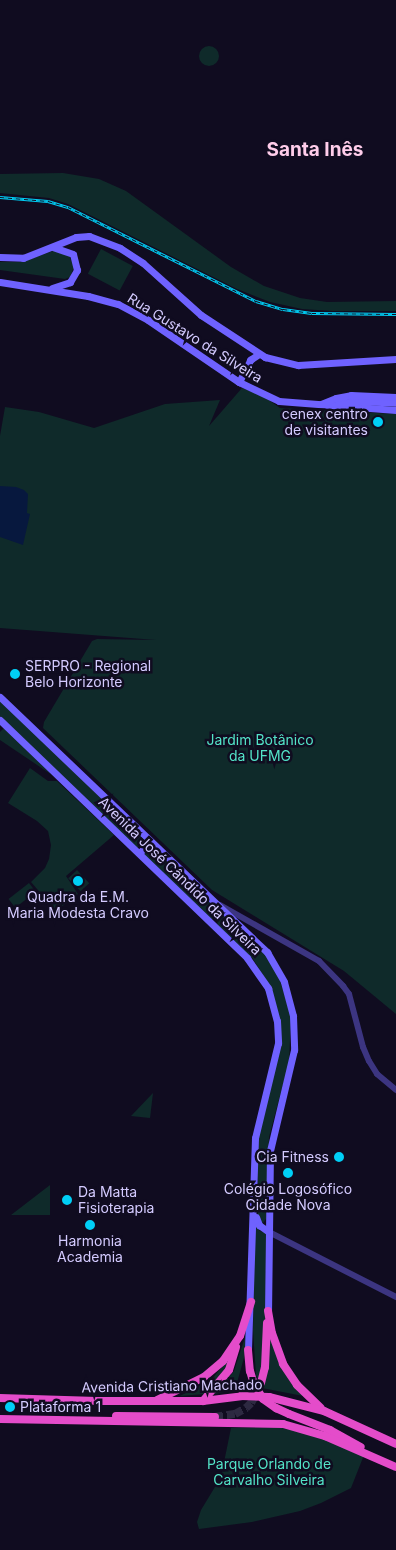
<!DOCTYPE html>
<html>
<head>
<meta charset="utf-8">
<style>
  body { margin:0 }
  #map { position:relative; width:396px; height:1550px; overflow:hidden; background:#100c20; font-family:Inter,sans-serif }
  div>[style] { position:absolute }
  .green>* { inset:0; background:#0f2a2a; transform-origin:0 0 }
  .round { border-radius:50% }
  .water>* { inset:0; background:#07183e }
  .trunk-tunnel>* { height:8px; margin-top:-4px; transform-origin:0; background:repeating-linear-gradient(90deg,#2d2941 0 8px,transparent 0 12px) }
  .tertiary>* { height:6px; margin:-3px; padding:0 3px; transform-origin:3px; border-radius:3px; background:#3c3581 }
  .secondary>* { height:7px; margin:-3.5px; padding:0 3.5px; transform-origin:3.5px; border-radius:3.5px; background:#6f62ff }
  .trunk>* { height:8px; margin:-4px; padding:0 4px; transform-origin:4px; border-radius:4px; background:#e44cca }
  .rail>* { height:3px; margin-top:-1.5px; transform-origin:0; background:repeating-linear-gradient(90deg,#100c20 0 4px,#00cff6 0 8px); box-sizing:border-box; border-block:1px solid #00cff6 }
  .trunk-bridge>* { height:8px; margin:-4px; padding:0 4px; transform-origin:4px; border-radius:4px; background:#e44cca }
  .dots>* { width:14px; height:14px; translate:-50% -50%; box-sizing:border-box; border:2px solid #100c20; border-radius:50% }
  span { translate:-50% -50%; white-space:nowrap; text-align:center; line-height:1.15; -webkit-text-stroke:5px #100c20; paint-order:stroke }
  .street-label { font-size:14px; color:#d4cbff }
  .poi-label { font-size:14px; color:#d4cbff }
  .right { translate:-100% -50%; text-align:right }
  .left { translate:0 -50%; text-align:left }
  .park-label { font-size:14px; color:#53e3c7 }
  .district-label { font-size:19px; color:#ffcdea; font-weight:700 }
</style>
</head>
<body>
<div id="map">
  <div class="green">
    <i class="round" style="left:199px;top:46px;width:20px;height:20px"></i>
    <i style="clip-path:polygon(63px 173px,99px 179px,126px 191px,231px 267px,264px 286px,300px 298px,327px 302px,396px 301px,396px 311px,332px 311px,302px 309px,270px 302px,237px 289px,68px 204px,49px 198px,0 193px,0 174px)"></i>
    <i style="left:101px;top:249px;width:36px;height:28px;rotate:28deg"></i>
    <i style="clip-path:polygon(56px 250px,69px 255px,74px 267px,70px 277px,65px 279px,0 270px,0 262px,22px 262px)"></i>
    <i style="clip-path:polygon(242px 388px,263px 396px,280px 408px,396px 414px,396px 1014px,344px 971px,212px 890px,43px 728px,44px 722px,92px 641px,97px 639px,156px 640px,0 628px,0 436px,5px 407px,39px 412px,94px 428px,165px 404px,220px 400px,209px 426px)"></i>
    <i style="clip-path:polygon(0 700px,147px 839px,137px 848px,0 716px)"></i>
    <i style="clip-path:polygon(5px 727px,52px 775px,0 740px,0 732px)"></i>
    <i style="clip-path:polygon(30px 768px,48px 781px,57px 781px,114px 835px,66px 876px,78px 894px,56px 911px,31px 882px,45px 868px,49px 859px,51px 845px,48px 831px,37px 821px,8px 803px)"></i>
    <i style="clip-path:polygon(147px 848px,151px 848px,204px 894px,220px 913px,211px 920px,143px 855px)"></i>
    <i style="left:77px;top:870px;width:18px;height:12px;rotate:47deg"></i>
    <i style="left:29px;top:883px;width:11px;height:26px;rotate:52deg"></i>
    <i style="clip-path:polygon(224px 916px,265px 954px,279px 977px,291px 1017px,289px 1062px,269px 1137px,266px 1219px,263px 1223px,258px 1218px,257px 1132px,279px 1054px,270px 986px,253px 959px,218px 925px,217px 922px)"></i>
    <i style="clip-path:polygon(153px 1093px,150px 1118px,131px 1116px)"></i>
    <i style="clip-path:polygon(50px 1184px,50px 1215px,11px 1215px,50px 1185px)"></i>
    <i style="clip-path:polygon(255px 1225px,260px 1231px,266px 1233px,266px 1328px,259px 1383px,256px 1375px,253px 1330px)"></i>
    <i style="clip-path:polygon(269px 1332px,295px 1388px,303px 1396px,262px 1388px,267px 1370px)"></i>
    <i style="clip-path:polygon(246px 1334px,245px 1354px,235px 1390px,214px 1394px,234px 1371px)"></i>
    <i style="clip-path:polygon(233px 1354px,230px 1365px,205px 1394px,180px 1396px,211px 1380px)"></i>
    <i style="clip-path:polygon(277px 1427px,308px 1433px,364px 1455px,351px 1488px,321px 1503px,300px 1511px,252px 1522px,199px 1529px,197px 1522px,201px 1510px,221px 1477px,231px 1428px)"></i>
  </div>
  <div class="water">
    <i style="clip-path:polygon(0 486px,16px 487px,24px 490px,28px 494px,27px 513px,30px 514px,23px 545px,0 537px)"></i>
  </div>
  <div class="trunk-tunnel">
    <i style="left:215px;top:1417px;width:20px;rotate:-9deg"></i>
    <i style="left:235px;top:1414px;width:13px;rotate:-29deg"></i>
    <i style="left:246px;top:1408px;width:7px;rotate:-45deg"></i>
    <i style="left:251px;top:1403px;width:14px;rotate:-60deg"></i>
  </div>
  <div class="tertiary">
    <i style="left:220px;top:905px;width:114px;rotate:29.5deg"></i>
    <i style="left:319px;top:961px;width:35px;rotate:46deg"></i>
    <i style="left:343px;top:986px;width:10px;rotate:53deg"></i>
    <i style="left:349px;top:994px;width:55px;rotate:75.2deg"></i>
    <i style="left:363px;top:1047px;width:15px;rotate:67deg"></i>
    <i style="left:369px;top:1061px;width:15px;rotate:58deg"></i>
    <i style="left:377px;top:1074px;width:25px;rotate:40deg"></i>
    <i style="left:269px;top:1232px;width:143px;rotate:27.1deg"></i>
  </div>
  <div class="secondary">
    <i style="left:0;top:257px;width:23px;rotate:2deg"></i>
    <i style="left:23px;top:258px;width:57px;rotate:-21.6deg"></i>
    <i style="left:76px;top:237px;width:13px;rotate:-4deg"></i>
    <i style="left:89px;top:236px;width:33px;rotate:21deg"></i>
    <i style="left:120px;top:248px;width:27px;rotate:33deg"></i>
    <i style="left:143px;top:263px;width:78px;rotate:41.9deg"></i>
    <i style="left:201px;top:315px;width:77px;rotate:33.3deg"></i>
    <i style="left:265px;top:357px;width:34px;rotate:14deg"></i>
    <i style="left:298px;top:365px;width:98px;rotate:-3.5deg"></i>
    <i style="left:0;top:282px;width:89px;rotate:9deg"></i>
    <i style="left:88px;top:296px;width:31px;rotate:15deg"></i>
    <i style="left:118px;top:304px;width:34px;rotate:28deg"></i>
    <i style="left:148px;top:320px;width:110px;rotate:34.3deg"></i>
    <i style="left:239px;top:382px;width:44px;rotate:25.4deg"></i>
    <i style="left:279px;top:401px;width:117px;rotate:4.4deg"></i>
    <i style="left:52px;top:288px;width:19px;rotate:-18deg"></i>
    <i style="left:70px;top:282px;width:14px;rotate:-60deg"></i>
    <i style="left:77px;top:270px;width:16px;rotate:-104deg"></i>
    <i style="left:73px;top:254px;width:21px;rotate:-161deg"></i>
    <i style="left:239px;top:382px;width:25px;rotate:-63deg"></i>
    <i style="left:250px;top:360px;width:11px;rotate:-34deg"></i>
    <i style="left:338px;top:403px;width:23px;rotate:-5deg"></i>
    <i style="left:361px;top:401px;width:35px;rotate:3deg"></i>
    <i style="left:321px;top:404px;width:16px;rotate:-22deg"></i>
    <i style="left:336px;top:398px;width:15px;rotate:-11deg"></i>
    <i style="left:351px;top:395px;width:45px;rotate:2.5deg"></i>
    <i style="left:0;top:697px;width:349px;rotate:43.7deg"></i>
    <i style="left:252px;top:938px;width:21px;rotate:43deg"></i>
    <i style="left:267px;top:952px;width:34px;rotate:60deg"></i>
    <i style="left:284px;top:982px;width:35px;rotate:75deg"></i>
    <i style="left:293px;top:1016px;width:34px;rotate:88deg"></i>
    <i style="left:294px;top:1050px;width:104px;rotate:103.4deg"></i>
    <i style="left:270px;top:1151px;width:160px;rotate:90.7deg"></i>
    <i style="left:0;top:720px;width:343px;rotate:43.9deg"></i>
    <i style="left:247px;top:958px;width:37px;rotate:55deg"></i>
    <i style="left:268px;top:988px;width:34px;rotate:75deg"></i>
    <i style="left:277px;top:1021px;width:22px;rotate:87deg"></i>
    <i style="left:278px;top:1043px;width:98px;rotate:103.6deg"></i>
    <i style="left:255px;top:1138px;width:212px;rotate:91.9deg"></i>
    <i style="left:139px;top:853px;width:12px;rotate:-42deg"></i>
    <i style="left:148px;top:845px;width:9px;rotate:32deg"></i>
    <i style="left:256px;top:1217px;width:9px;rotate:69deg"></i>
    <i style="left:259px;top:1225px;width:12px;rotate:35deg"></i>
  </div>
  <div class="trunk">
    <i style="left:268px;top:1311px;width:22px;rotate:80deg"></i>
    <i style="left:272px;top:1333px;width:33px;rotate:70deg"></i>
    <i style="left:283px;top:1364px;width:25px;rotate:56deg"></i>
    <i style="left:297px;top:1385px;width:33px;rotate:44deg"></i>
    <i style="left:248px;top:1350px;width:21px;rotate:85deg"></i>
    <i style="left:261px;top:1383px;width:16px;rotate:-76deg"></i>
    <i style="left:265px;top:1367px;width:44px;rotate:-87.4deg"></i>
    <i style="left:0;top:1398px;width:97px;rotate:1.8deg"></i>
    <i style="left:97px;top:1401px;width:106px"></i>
    <i style="left:203px;top:1401px;width:38px;rotate:-7deg"></i>
    <i style="left:241px;top:1396px;width:28px;rotate:2deg"></i>
    <i style="left:269px;top:1397px;width:57px;rotate:14.3deg"></i>
    <i style="left:324px;top:1411px;width:79px;rotate:24.6deg"></i>
    <i style="left:157px;top:1400px;width:52px;rotate:-26.1deg"></i>
    <i style="left:204px;top:1377px;width:25px;rotate:-40deg"></i>
    <i style="left:223px;top:1361px;width:30px;rotate:-56deg"></i>
    <i style="left:240px;top:1336px;width:36px;rotate:-72deg"></i>
    <i style="left:203px;top:1401px;width:40px;rotate:-50deg"></i>
    <i style="left:229px;top:1370px;width:24px;rotate:-73deg"></i>
    <i style="left:289px;top:1414px;width:44px;rotate:21.3deg"></i>
    <i style="left:330px;top:1430px;width:35px;rotate:29deg"></i>
    <i style="left:116px;top:1416px;width:99px;rotate:0.6deg"></i>
    <i style="left:0;top:1419px;width:283px;rotate:1deg"></i>
    <i style="left:283px;top:1424px;width:44px;rotate:15.9deg"></i>
    <i style="left:325px;top:1436px;width:77px;rotate:23.6deg"></i>
  </div>
  <div class="rail">
    <i style="left:0;top:197px;width:48px;rotate:4.8deg"></i>
    <i style="left:48px;top:201px;width:21px;rotate:17deg"></i>
    <i style="left:68px;top:207px;width:210px;rotate:26.6deg"></i>
    <i style="left:256px;top:301px;width:28px;rotate:17deg"></i>
    <i style="left:283px;top:309px;width:29px;rotate:8deg"></i>
    <i style="left:312px;top:313px;width:84px;rotate:0.7deg"></i>
  </div>
  <div class="trunk-bridge">
    <i style="left:250px;top:1371px;width:14px;rotate:73deg"></i>
    <i style="left:254px;top:1384px;width:17px;rotate:59deg"></i>
    <i style="left:263px;top:1399px;width:16px;rotate:35deg"></i>
    <i style="left:276px;top:1408px;width:14px;rotate:25deg"></i>
  </div>
  <div class="dots">
    <i style="left:378px;top:422px;background:#00cff6"></i>
    <i style="left:15px;top:674px;background:#00cff6"></i>
    <i style="left:78px;top:881px;background:#00cff6"></i>
    <i style="left:339px;top:1157px;background:#00cff6"></i>
    <i style="left:288px;top:1173px;background:#00cff6"></i>
    <i style="left:67px;top:1200px;background:#00cff6"></i>
    <i style="left:90px;top:1225px;background:#00cff6"></i>
    <i style="left:10px;top:1407px;background:#00cff6"></i>
  </div>
  <div class="street-label">
    <span style="left:195px;top:338px;rotate:32deg">Rua Gustavo da Silveira</span>
    <span style="left:180px;top:876px;rotate:44deg">Avenida José Cândido da Silveira</span>
    <span style="left:172px;top:1386px;rotate:-1deg">Avenida Cristiano Machado</span>
  </div>
  <div class="poi-label">
    <span class="right" style="left:368px;top:422px">cenex centro<br>de visitantes</span>
    <span class="left" style="left:25px;top:674px">SERPRO - Regional<br>Belo Horizonte</span>
    <span style="left:78px;top:905px">Quadra da E.M.<br>Maria Modesta Cravo</span>
    <span class="right" style="left:329px;top:1157px">Cia Fitness</span>
    <span style="left:288px;top:1197px">Colégio Logosófico<br>Cidade Nova</span>
    <span class="left" style="left:78px;top:1200px">Da Matta<br>Fisioterapia</span>
    <span style="left:90px;top:1249px">Harmonia<br>Academia</span>
    <span class="left" style="left:20px;top:1407px">Plataforma 1</span>
  </div>
  <div class="park-label">
    <span style="left:260px;top:748px">Jardim Botânico<br>da UFMG</span>
    <span style="left:269px;top:1472px">Parque Orlando de<br>Carvalho Silveira</span>
  </div>
  <div class="district-label">
    <span style="left:315px;top:150px">Santa Inês</span>
  </div>
</div>
</body>
</html>
